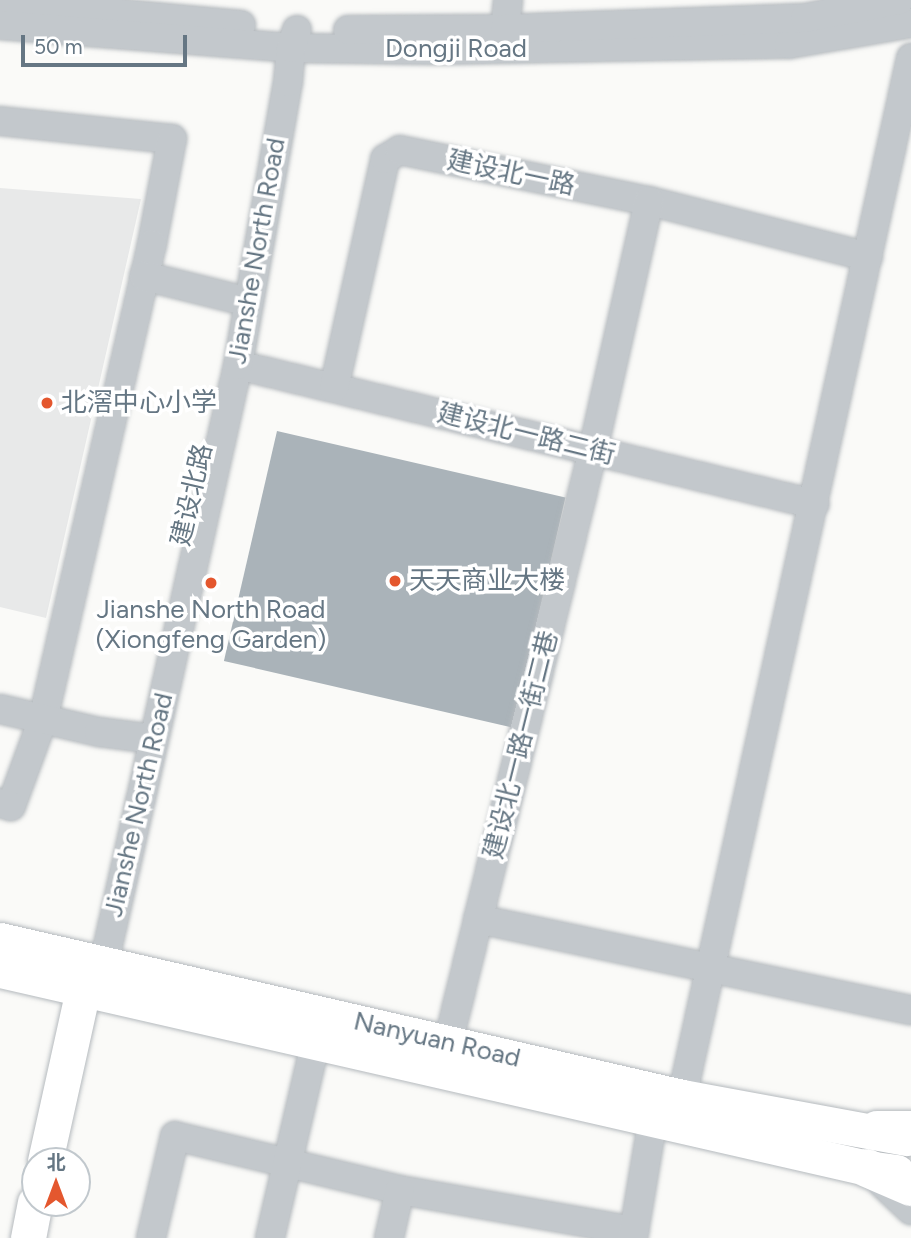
<!DOCTYPE html>
<html>
<head>
<meta charset="utf-8">
<style>
  body { margin:0 }
  #map { position:relative; width:911px; height:1238px; overflow:hidden; background:#fafaf8; font-family:Figtree,"Noto Sans SC",sans-serif }
  div>[style] { position:absolute }
  .built>* { inset:0; background:#e8e9e9 }
  .building>* { inset:0; background:#aab3b9; transform-origin:0 0 }
  .roads { filter:drop-shadow(0 0 2px #b5babe) drop-shadow(0 0 2px #b5babe) }
  .minor>* { height:28px; margin:-14px; padding:0 14px; transform-origin:14px; border-radius:14px; background:#c3c8cc }
  .major>* { height:35px; margin:-17.5px; padding:0 17.5px; transform-origin:17.5px; border-radius:17.5px; background:#fff }
  .highway>* { height:38px; margin:-19px; padding:0 19px; transform-origin:19px; border-radius:19px; background:#fff }
  .dots>* { width:19px; height:19px; translate:-50% -50%; box-sizing:border-box; border:4px solid #fff; border-radius:50% }
  span { translate:-50% -50%; white-space:nowrap; text-align:center; line-height:1.15; -webkit-text-stroke:7px #fff; paint-order:stroke }
  .street-label { font-size:26px; color:#657683 }
  .poi-label { font-size:26px; color:#657683 }
  .left { translate:0 -50%; text-align:left }
  .north { position:absolute; left:21px; top:1147px; width:70px; height:70px; box-sizing:border-box; background:#fff; border:2px solid #c1c8cd; border-radius:50%; rotate:0deg; font-size:19px; font-weight:700; line-height:28px; text-align:center; color:#657683 }
  .north::after { content:''; display:block; margin:auto; width:24px; height:32px; background:#e4572e; clip-path:polygon(50% 0,100% 100%,50% 72%,0 100%) }
  .scale { position:absolute; left:21px; top:35px; width:166px; height:32px; box-sizing:border-box; border:4px solid #657683; border-top:0; padding-left:9px; font-size:21px; line-height:24px; white-space:nowrap; color:#657683; -webkit-text-stroke:5px #fff; paint-order:stroke }
</style>
</head>
<body>
<div id="map">
  <div class="built">
    <i style="clip-path:polygon(0 188px,141px 199px,46px 618px,0 607px)"></i>
  </div>
  <div class="building">
    <i style="left:277px;top:431px;width:296px;height:236px;rotate:13deg"></i>
  </div>
  <div class="roads">
    <div class="minor">
      <i style="left:0;top:3px;width:242px;rotate:5.2deg"></i>
      <i style="left:0;top:25px;width:292px;rotate:4.5deg"></i>
      <i style="left:291px;top:48px;width:144px;rotate:0.8deg"></i>
      <i style="left:435px;top:50px;width:354px;rotate:-1deg"></i>
      <i style="left:789px;top:44px;width:124px;rotate:-9.8deg"></i>
      <i style="left:505px;top:29px;width:29px;rotate:-84deg"></i>
      <i style="left:348px;top:30px;width:157px;rotate:-0.4deg"></i>
      <i style="left:505px;top:29px;width:300px;rotate:-2.1deg"></i>
      <i style="left:805px;top:18px;width:96px;rotate:-10.8deg"></i>
      <i style="left:0;top:121px;width:173px;rotate:6deg"></i>
      <i style="left:172px;top:139px;width:107px;rotate:100.8deg"></i>
      <i style="left:152px;top:244px;width:487px;rotate:102.9deg"></i>
      <i style="left:43px;top:719px;width:93px;rotate:110.2deg"></i>
      <i style="left:11px;top:806px;width:11px;rotate:-165deg"></i>
      <i style="left:144px;top:276px;width:108px;rotate:13.9deg"></i>
      <i style="left:238px;top:365px;width:593px;rotate:13.57deg"></i>
      <i style="left:334px;top:388px;width:235px;rotate:-77.4deg"></i>
      <i style="left:385px;top:159px;width:17px;rotate:-31deg"></i>
      <i style="left:400px;top:150px;width:254px;rotate:11.6deg"></i>
      <i style="left:649px;top:201px;width:226px;rotate:14.3deg"></i>
      <i style="left:0;top:709px;width:102px;rotate:13.1deg"></i>
      <i style="left:99px;top:732px;width:55px;rotate:7.3deg"></i>
      <i style="left:478px;top:919px;width:442px;rotate:11.9deg"></i>
      <i style="left:104px;top:963px;width:613px;rotate:-77.37deg"></i>
      <i style="left:238px;top:365px;width:287px;rotate:-80deg"></i>
      <i style="left:288px;top:82px;width:34px;rotate:-85deg"></i>
      <i style="left:291px;top:48px;width:19px;rotate:-72deg"></i>
      <i style="left:448px;top:1043px;width:610px;rotate:-76.26deg"></i>
      <i style="left:593px;top:450px;width:255px;rotate:-77.3deg"></i>
      <i style="left:682px;top:1097px;width:1064px;rotate:-77.57deg"></i>
      <i style="left:879px;top:1180px;width:44px;rotate:43.2deg"></i>
      <i style="left:151px;top:1238px;width:105px;rotate:-76.8deg"></i>
      <i style="left:175px;top:1136px;width:231px;rotate:13.5deg"></i>
      <i style="left:400px;top:1190px;width:238px;rotate:9.9deg"></i>
      <i style="left:270px;top:1238px;width:202px;rotate:-76.9deg"></i>
      <i style="left:389px;top:1238px;width:49px;rotate:-77.1deg"></i>
      <i style="left:633px;top:1238px;width:121px;rotate:-80.5deg"></i>
    </div>
    <div class="major">
      <i style="left:0;top:940px;width:700px;rotate:12.96deg"></i>
      <i style="left:682px;top:1097px;width:228px;rotate:10.4deg"></i>
      <i style="left:0;top:970px;width:889px;rotate:12.86deg"></i>
      <i style="left:867px;top:1168px;width:30px;rotate:8deg"></i>
      <i style="left:45px;top:1161px;width:203px;rotate:-77.5deg"></i>
      <i style="left:28px;top:1238px;width:36px;rotate:-79deg"></i>
    </div>
    <div class="highway">
      <i style="left:877px;top:1130px;width:34px"></i>
      <i style="left:867px;top:1168px;width:48px;rotate:23.4deg"></i>
    </div>
  </div>
  <div class="dots">
    <i style="left:47px;top:403px;background:#e4572e"></i>
    <i style="left:395px;top:581px;background:#e4572e"></i>
    <i style="left:211px;top:583px;background:#e4572e"></i>
  </div>
  <div class="street-label">
    <span style="left:456px;top:49px">Dongji Road</span>
    <span style="left:511px;top:173px;rotate:12deg">建设北一路</span>
    <span style="left:257px;top:251px;rotate:-80deg">Jianshe North Road</span>
    <span style="left:526px;top:434px;rotate:14deg">建设北一路二街</span>
    <span style="left:192px;top:495px;rotate:-77deg">建设北路</span>
    <span style="left:521px;top:745px;rotate:-76deg">建设北一路一街二巷</span>
    <span style="left:139px;top:805px;rotate:-77deg">Jianshe North Road</span>
    <span style="left:437px;top:1040px;rotate:13deg">Nanyuan Road</span>
  </div>
  <div class="poi-label">
    <span class="left" style="left:61px;top:403px">北滘中心小学</span>
    <span class="left" style="left:409px;top:581px">天天商业大楼</span>
    <span style="left:211px;top:625px">Jianshe North Road<br>(Xiongfeng Garden)</span>
  </div>
  <div class="north">北</div>
  <div class="scale">50 m</div>
</div>
</body>
</html>
